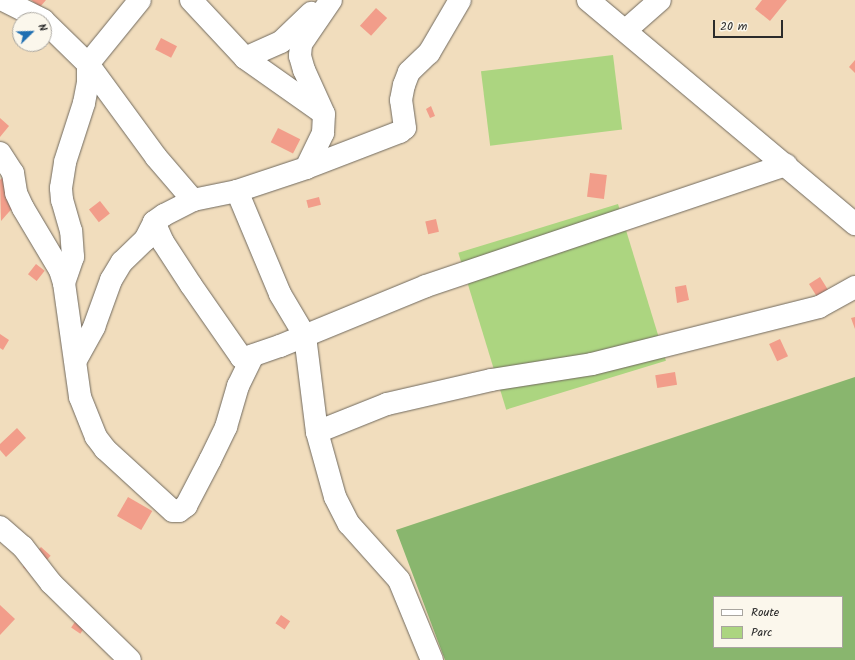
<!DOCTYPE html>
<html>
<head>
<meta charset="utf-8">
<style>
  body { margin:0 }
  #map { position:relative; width:855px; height:660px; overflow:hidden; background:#f1ddbd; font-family:Kalam,sans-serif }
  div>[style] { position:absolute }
  .green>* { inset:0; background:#acd580; transform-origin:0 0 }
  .forest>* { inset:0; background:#89b66e }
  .building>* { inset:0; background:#f29d8a; transform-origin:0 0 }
  .roads { filter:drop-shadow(0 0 1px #70695e) drop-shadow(0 0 1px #70695e) }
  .street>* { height:22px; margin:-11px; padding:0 11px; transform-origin:11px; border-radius:11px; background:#fff }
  span { translate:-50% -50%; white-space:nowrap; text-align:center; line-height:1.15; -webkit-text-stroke:3px #fbf7ec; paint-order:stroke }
  .legend { position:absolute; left:713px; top:596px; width:130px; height:52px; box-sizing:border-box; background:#fbf7ec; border:1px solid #a8a59f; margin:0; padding:5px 7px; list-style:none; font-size:12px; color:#2b2b2b }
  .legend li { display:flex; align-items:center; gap:8px; height:20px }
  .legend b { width:20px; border:1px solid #a8a59f }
  .north { position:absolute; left:12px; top:12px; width:40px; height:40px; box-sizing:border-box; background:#fbf7ec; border:1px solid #a8a59f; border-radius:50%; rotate:67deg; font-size:11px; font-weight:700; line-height:16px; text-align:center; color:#2b2b2b }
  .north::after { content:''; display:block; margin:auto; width:14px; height:18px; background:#1f6fb2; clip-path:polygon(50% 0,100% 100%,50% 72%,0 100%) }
  .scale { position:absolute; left:713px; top:20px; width:70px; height:18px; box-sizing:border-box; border:2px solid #2b2b2b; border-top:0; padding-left:5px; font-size:12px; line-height:14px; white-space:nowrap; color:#2b2b2b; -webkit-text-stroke:3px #fbf7ec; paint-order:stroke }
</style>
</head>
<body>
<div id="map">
  <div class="green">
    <i style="left:613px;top:55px;width:75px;height:133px;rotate:83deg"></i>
    <i style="left:618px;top:204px;width:164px;height:167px;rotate:73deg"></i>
  </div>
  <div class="forest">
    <i style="clip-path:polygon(evenodd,855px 377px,855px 660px,445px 660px,396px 530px,855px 377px,714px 597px,842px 597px,842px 647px,714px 647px,714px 597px)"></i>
  </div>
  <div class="building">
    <i style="clip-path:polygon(31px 0,46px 0,40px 7px)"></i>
    <i style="clip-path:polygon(762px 0,787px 0,770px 21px,755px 9px)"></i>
    <i style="left:376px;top:8px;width:15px;height:24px;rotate:42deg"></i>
    <i style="left:161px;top:38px;width:18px;height:13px;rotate:27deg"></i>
    <i style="clip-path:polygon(855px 60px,855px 73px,849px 67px)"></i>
    <i style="clip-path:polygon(431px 106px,435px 116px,430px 118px,426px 109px)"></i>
    <i style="clip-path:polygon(0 118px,9px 126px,0 137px)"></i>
    <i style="left:278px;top:128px;width:25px;height:16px;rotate:27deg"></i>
    <i style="left:590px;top:173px;width:17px;height:24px;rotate:7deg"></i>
    <i style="clip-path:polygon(3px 177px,23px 196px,1px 221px,0 180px)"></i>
    <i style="left:319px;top:197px;width:8px;height:13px;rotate:76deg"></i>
    <i style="left:100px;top:201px;width:16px;height:14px;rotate:52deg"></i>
    <i style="left:436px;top:219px;width:13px;height:11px;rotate:77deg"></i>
    <i style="left:36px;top:264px;width:11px;height:13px;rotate:38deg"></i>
    <i style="left:820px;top:277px;width:22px;height:13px;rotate:58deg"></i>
    <i style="clip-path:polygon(686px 285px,689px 300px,677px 303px,675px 287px)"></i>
    <i style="clip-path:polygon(855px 317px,855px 329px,851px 318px)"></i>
    <i style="clip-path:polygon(0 334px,9px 340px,3px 350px,0 348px)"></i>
    <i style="left:780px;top:339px;width:19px;height:12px;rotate:65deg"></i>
    <i style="left:675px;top:372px;width:13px;height:20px;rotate:81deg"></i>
    <i style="clip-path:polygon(17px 428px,26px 438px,6px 457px,0 450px,0 444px)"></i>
    <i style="left:128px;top:497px;width:28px;height:22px;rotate:30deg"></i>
    <i style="left:41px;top:547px;width:13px;height:27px;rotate:42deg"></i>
    <i style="clip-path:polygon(0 605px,15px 619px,0 635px)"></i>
    <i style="left:281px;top:615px;width:11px;height:10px;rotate:34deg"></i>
    <i style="left:79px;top:616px;width:11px;height:14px;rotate:34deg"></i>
  </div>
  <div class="roads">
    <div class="street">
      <i style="left:3px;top:0;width:45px;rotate:26.6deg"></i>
      <i style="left:191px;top:0;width:79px;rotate:47deg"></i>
      <i style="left:245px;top:58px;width:95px;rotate:35.2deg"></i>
      <i style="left:588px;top:0;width:349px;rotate:40deg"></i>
      <i style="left:44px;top:21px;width:62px;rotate:44.3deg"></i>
      <i style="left:88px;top:64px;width:115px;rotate:53.8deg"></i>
      <i style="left:156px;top:157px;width:57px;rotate:49.3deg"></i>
      <i style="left:626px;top:30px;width:45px;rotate:-41.4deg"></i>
      <i style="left:245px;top:58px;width:39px;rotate:-24deg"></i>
      <i style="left:281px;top:42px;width:42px;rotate:-44deg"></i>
      <i style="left:0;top:153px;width:24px;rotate:57deg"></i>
      <i style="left:13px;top:173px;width:20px;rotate:81deg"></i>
      <i style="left:16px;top:193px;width:17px;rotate:65deg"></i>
      <i style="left:23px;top:208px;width:72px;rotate:59.2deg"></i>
      <i style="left:60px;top:270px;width:14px;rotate:73deg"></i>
      <i style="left:64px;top:283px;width:115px;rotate:82deg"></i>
      <i style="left:80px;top:397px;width:43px;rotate:68.2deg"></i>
      <i style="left:96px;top:437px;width:15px;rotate:53deg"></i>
      <i style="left:105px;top:449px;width:92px;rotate:42.4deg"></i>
      <i style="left:173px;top:511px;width:6px"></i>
      <i style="left:179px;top:511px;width:9px;rotate:-36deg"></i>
      <i style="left:186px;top:506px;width:52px;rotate:-62.4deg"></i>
      <i style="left:210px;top:460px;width:37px;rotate:-64deg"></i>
      <i style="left:226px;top:427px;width:43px;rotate:-73.7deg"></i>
      <i style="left:238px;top:386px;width:34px;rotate:-64deg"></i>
      <i style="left:306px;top:168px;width:39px;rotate:-64deg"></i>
      <i style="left:323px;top:133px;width:19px;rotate:-87deg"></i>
      <i style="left:324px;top:114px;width:48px;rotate:-114.4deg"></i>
      <i style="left:304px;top:70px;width:15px;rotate:-106deg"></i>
      <i style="left:300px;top:56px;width:12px;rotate:-85deg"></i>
      <i style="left:301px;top:44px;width:53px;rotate:-55.7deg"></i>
      <i style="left:237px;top:191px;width:112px;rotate:67.3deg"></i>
      <i style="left:280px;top:294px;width:49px;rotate:59.2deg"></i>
      <i style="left:305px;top:336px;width:97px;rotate:82.9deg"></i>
      <i style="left:317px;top:432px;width:67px;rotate:74.5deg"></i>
      <i style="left:335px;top:497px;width:30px;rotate:63deg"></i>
      <i style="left:349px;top:524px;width:75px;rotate:48.2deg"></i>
      <i style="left:399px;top:580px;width:87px;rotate:67.6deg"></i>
      <i style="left:154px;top:222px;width:22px;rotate:66deg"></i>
      <i style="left:163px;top:242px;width:51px;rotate:56.9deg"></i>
      <i style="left:191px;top:285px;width:88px;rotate:55.2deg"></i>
      <i style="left:241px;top:357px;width:4px;rotate:14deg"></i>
      <i style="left:245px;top:358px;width:37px;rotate:-19deg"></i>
      <i style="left:280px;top:346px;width:158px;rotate:-22.3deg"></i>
      <i style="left:426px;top:286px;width:380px;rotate:-18.6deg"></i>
      <i style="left:64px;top:283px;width:28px;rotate:-71deg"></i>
      <i style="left:73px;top:257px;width:26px;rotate:-94deg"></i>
      <i style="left:71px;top:231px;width:32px;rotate:-106deg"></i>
      <i style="left:62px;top:200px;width:12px;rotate:-95deg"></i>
      <i style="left:61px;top:188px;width:26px;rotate:-81deg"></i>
      <i style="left:65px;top:162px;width:62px;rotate:-72.1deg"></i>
      <i style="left:84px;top:103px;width:21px;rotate:-79deg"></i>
      <i style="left:88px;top:82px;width:18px;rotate:-90deg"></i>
      <i style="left:88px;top:64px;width:82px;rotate:-50.9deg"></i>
      <i style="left:76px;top:360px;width:38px;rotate:-61deg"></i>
      <i style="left:94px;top:327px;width:50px;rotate:-70.1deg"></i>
      <i style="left:111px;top:280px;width:21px;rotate:-59deg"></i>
      <i style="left:122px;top:262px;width:32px;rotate:-44deg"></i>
      <i style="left:145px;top:240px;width:20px;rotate:-63deg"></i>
      <i style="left:154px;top:222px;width:12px;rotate:-35deg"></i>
      <i style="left:164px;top:215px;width:33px;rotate:-27deg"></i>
      <i style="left:193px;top:200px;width:45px;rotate:-11.6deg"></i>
      <i style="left:237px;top:191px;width:73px;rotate:-18.4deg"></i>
      <i style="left:306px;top:168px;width:101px;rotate:-21deg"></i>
      <i style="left:400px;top:132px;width:6px;rotate:-39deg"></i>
      <i style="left:405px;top:128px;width:28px;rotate:-98deg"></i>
      <i style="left:401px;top:100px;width:15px;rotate:-79deg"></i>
      <i style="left:404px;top:85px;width:14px;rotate:-69deg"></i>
      <i style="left:409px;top:72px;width:28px;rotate:-44deg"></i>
      <i style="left:429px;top:53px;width:61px;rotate:-59.7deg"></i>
      <i style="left:317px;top:432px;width:75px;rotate:-21.8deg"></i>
      <i style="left:387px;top:404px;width:107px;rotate:-13deg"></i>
      <i style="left:491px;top:380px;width:102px;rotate:-9deg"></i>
      <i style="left:592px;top:364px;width:234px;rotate:-14.1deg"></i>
      <i style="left:819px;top:307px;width:41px;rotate:-29.1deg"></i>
      <i style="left:0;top:527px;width:30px;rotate:41deg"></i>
      <i style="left:23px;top:547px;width:46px;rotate:52.1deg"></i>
      <i style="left:51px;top:583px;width:110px;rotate:44.3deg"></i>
    </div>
  </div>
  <ul class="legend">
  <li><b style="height:5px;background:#fff"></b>Route</li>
  <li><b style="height:11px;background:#acd580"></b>Parc</li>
  </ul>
  <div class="north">N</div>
  <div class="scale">20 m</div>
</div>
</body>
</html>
